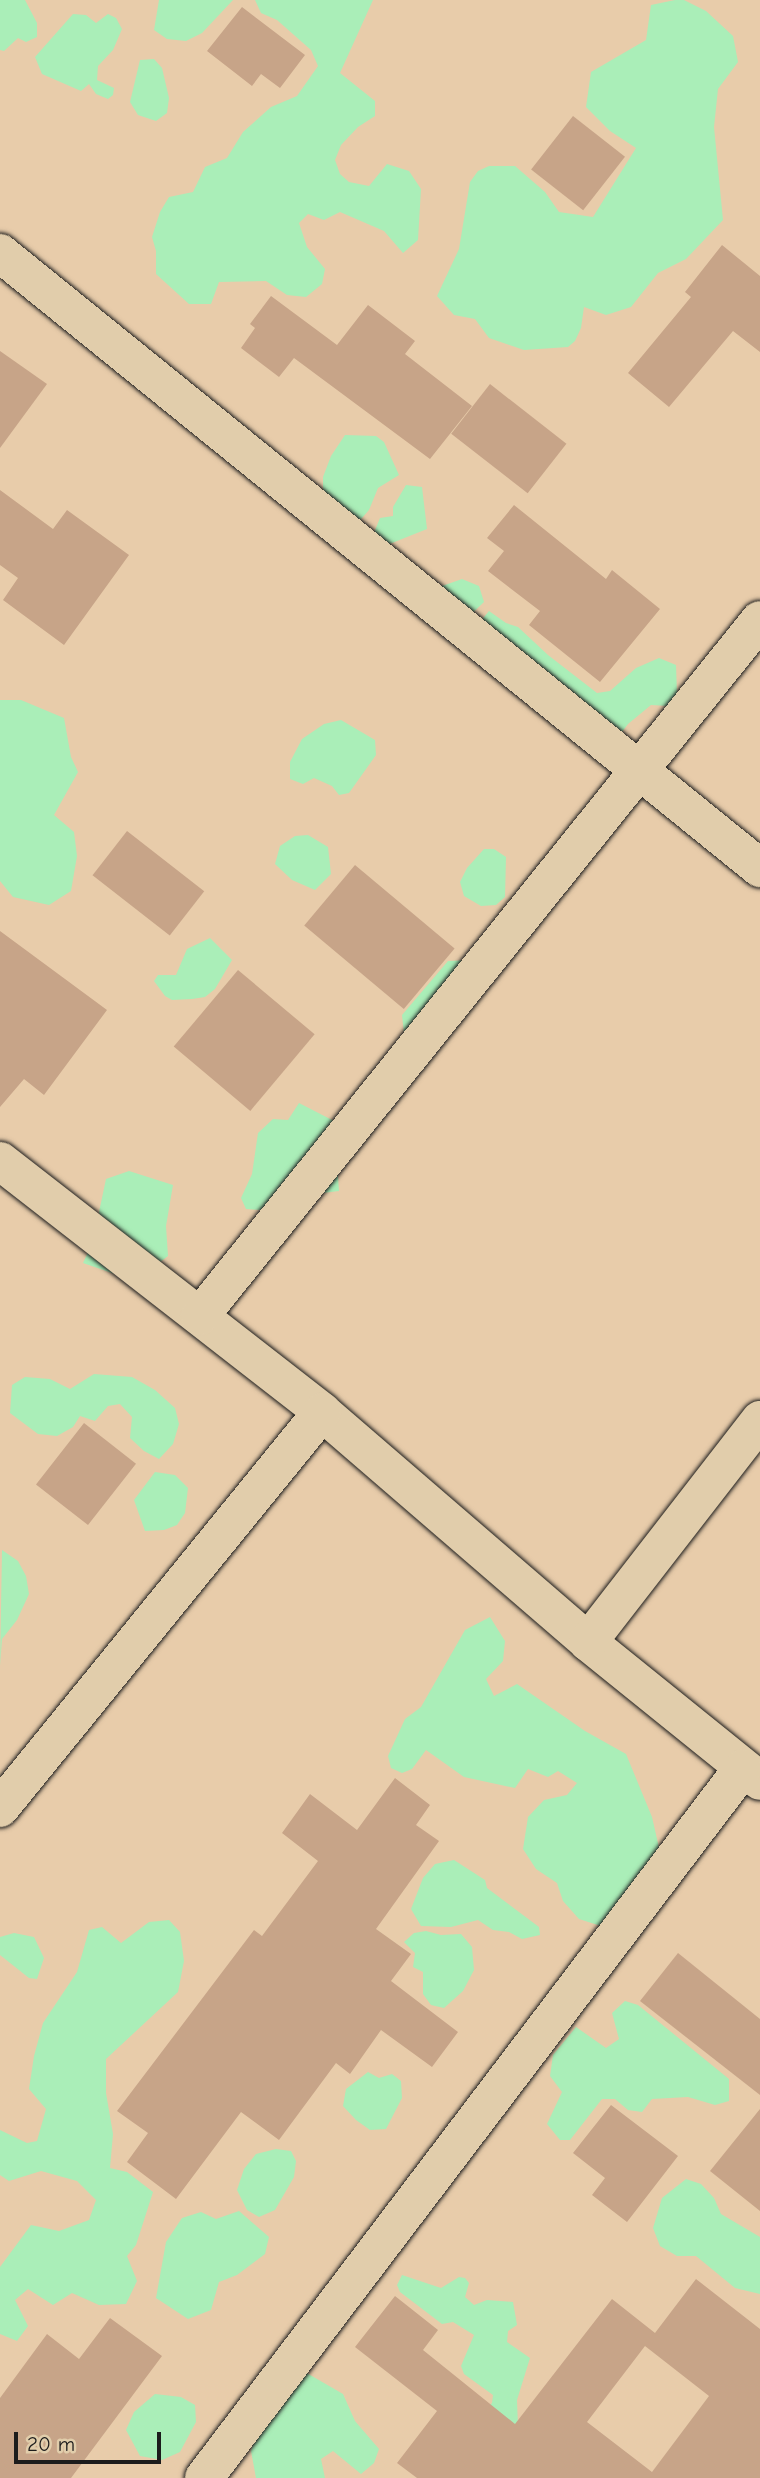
<!DOCTYPE html>
<html>
<head>
<meta charset="utf-8">
<style>
  body { margin:0 }
  #map { position:relative; width:760px; height:2478px; overflow:hidden; background:#e8ccaa; font-family:"Comic Neue",sans-serif }
  div>[style] { position:absolute }
  .green>* { inset:0; background:#aaeeb8 }
  .building>* { inset:0; background:#c7a488; transform-origin:0 0 }
  .roads { filter:drop-shadow(0 0 2px #1c1c1c) drop-shadow(0 0 2px #1c1c1c) }
  .street>* { height:38px; margin:-19px; padding:0 19px; transform-origin:19px; border-radius:19px; background:#e1cdab }
  span { translate:-50% -50%; white-space:nowrap; text-align:center; line-height:1.15; -webkit-text-stroke:5px #e1cdab; paint-order:stroke }
  .scale { position:absolute; left:14px; top:2432px; width:147px; height:32px; box-sizing:border-box; border:4px solid #1c1c1c; border-top:0; padding-left:9px; font-size:21px; line-height:24px; white-space:nowrap; color:#1c1c1c; -webkit-text-stroke:5px #e1cdab; paint-order:stroke }
</style>
</head>
<body>
<div id="map">
  <div class="green">
    <i style="clip-path:polygon(0 0,25px 0,37px 23px,37px 37px,26px 42px,18px 38px,4px 51px,0 50px)"></i>
    <i style="clip-path:polygon(159px 0,233px 0,202px 33px,186px 41px,167px 39px,154px 30px)"></i>
    <i style="clip-path:polygon(255px 0,373px 0,340px 73px,375px 101px,375px 116px,358px 127px,341px 145px,335px 160px,340px 174px,349px 182px,369px 186px,387px 164px,409px 171px,421px 189px,418px 240px,403px 253px,384px 231px,340px 212px,324px 220px,308px 214px,299px 223px,307px 247px,325px 269px,322px 284px,306px 297px,287px 295px,266px 281px,219px 282px,211px 304px,189px 304px,156px 274px,156px 251px,152px 237px,160px 212px,169px 197px,193px 192px,205px 167px,227px 158px,243px 132px,271px 107px,297px 96px,318px 66px,311px 50px,277px 20px,261px 13px)"></i>
    <i style="clip-path:polygon(675px 0,684px 0,706px 11px,733px 36px,738px 62px,718px 89px,714px 127px,723px 220px,686px 259px,658px 273px,631px 307px,606px 315px,584px 307px,581px 328px,575px 341px,568px 347px,524px 350px,489px 338px,475px 319px,454px 315px,437px 296px,459px 249px,470px 182px,478px 171px,489px 166px,515px 166px,545px 192px,559px 212px,593px 217px,636px 148px,610px 131px,586px 107px,591px 72px,646px 40px,651px 5px)"></i>
    <i style="clip-path:polygon(73px 14px,86px 15px,96px 23px,108px 14px,116px 18px,122px 29px,113px 50px,98px 66px,97px 80px,114px 88px,113px 95px,108px 99px,96px 94px,89px 84px,81px 91px,42px 74px,35px 57px)"></i>
    <i style="clip-path:polygon(154px 59px,162px 68px,169px 98px,167px 113px,156px 121px,138px 115px,130px 102px,140px 60px)"></i>
    <i style="clip-path:polygon(345px 435px,376px 436px,384px 442px,399px 475px,378px 488px,369px 510px,355px 526px,323px 502px,323px 477px,331px 456px)"></i>
    <i style="clip-path:polygon(406px 485px,422px 487px,427px 529px,382px 547px,371px 540px,380px 518px,393px 516px,393px 507px)"></i>
    <i style="clip-path:polygon(462px 579px,479px 586px,484px 602px,461px 624px,428px 591px)"></i>
    <i style="clip-path:polygon(489px 611px,506px 623px,518px 627px,548px 655px,597px 693px,610px 691px,636px 668px,659px 658px,676px 665px,677px 693px,668px 706px,651px 705px,628px 724px,609px 749px,475px 628px)"></i>
    <i style="clip-path:polygon(0 700px,21px 700px,64px 718px,71px 757px,78px 772px,54px 815px,74px 832px,77px 856px,71px 891px,49px 905px,13px 897px,0 881px)"></i>
    <i style="clip-path:polygon(341px 720px,375px 740px,376px 755px,349px 793px,339px 795px,332px 786px,314px 778px,303px 784px,290px 779px,290px 762px,302px 739px,324px 724px)"></i>
    <i style="clip-path:polygon(308px 835px,328px 847px,331px 874px,315px 890px,292px 880px,275px 864px,280px 846px,295px 836px)"></i>
    <i style="clip-path:polygon(484px 849px,494px 849px,506px 857px,505px 897px,496px 905px,481px 906px,464px 896px,460px 882px,467px 868px)"></i>
    <i style="clip-path:polygon(210px 938px,232px 960px,215px 989px,205px 997px,192px 999px,172px 1000px,165px 996px,154px 981px,158px 975px,176px 975px,187px 949px)"></i>
    <i style="clip-path:polygon(473px 960px,404px 1033px,402px 1015px,448px 961px)"></i>
    <i style="clip-path:polygon(299px 1103px,334px 1121px,339px 1191px,298px 1196px,273px 1211px,246px 1209px,241px 1198px,252px 1174px,258px 1133px,273px 1119px,288px 1120px)"></i>
    <i style="clip-path:polygon(129px 1171px,173px 1185px,166px 1226px,168px 1256px,135px 1281px,83px 1263px,99px 1229px,99px 1212px,106px 1179px)"></i>
    <i style="clip-path:polygon(94px 1374px,132px 1377px,155px 1390px,175px 1408px,179px 1424px,173px 1444px,159px 1459px,144px 1451px,130px 1438px,132px 1417px,120px 1404px,108px 1406px,95px 1421px,80px 1416px,73px 1427px,57px 1436px,38px 1434px,10px 1413px,12px 1385px,25px 1377px,50px 1379px,70px 1389px)"></i>
    <i style="clip-path:polygon(155px 1472px,175px 1475px,188px 1488px,185px 1513px,177px 1525px,164px 1530px,145px 1531px,134px 1500px)"></i>
    <i style="clip-path:polygon(2px 1550px,18px 1561px,26px 1576px,29px 1594px,17px 1620px,2px 1639px,0 1666px)"></i>
    <i style="clip-path:polygon(490px 1617px,505px 1641px,503px 1661px,486px 1679px,494px 1696px,517px 1684px,585px 1731px,626px 1754px,652px 1817px,660px 1852px,604px 1927px,579px 1919px,563px 1901px,557px 1883px,536px 1869px,523px 1849px,528px 1817px,544px 1800px,567px 1795px,577px 1783px,558px 1771px,548px 1777px,528px 1769px,515px 1788px,464px 1777px,426px 1750px,412px 1769px,402px 1773px,391px 1768px,388px 1756px,405px 1719px,421px 1707px,465px 1630px)"></i>
    <i style="clip-path:polygon(454px 1860px,485px 1880px,487px 1888px,539px 1927px,540px 1935px,522px 1939px,509px 1932px,493px 1930px,478px 1920px,451px 1927px,421px 1926px,411px 1909px,423px 1878px,435px 1864px)"></i>
    <i style="clip-path:polygon(169px 1920px,180px 1932px,184px 1961px,178px 1992px,106px 2059px,106px 2093px,113px 2134px,110px 2168px,127px 2172px,153px 2192px,136px 2245px,127px 2256px,137px 2281px,126px 2304px,99px 2305px,72px 2293px,53px 2305px,28px 2289px,15px 2300px,28px 2326px,17px 2341px,0 2334px,0 2267px,31px 2225px,59px 2231px,89px 2220px,96px 2200px,77px 2181px,41px 2171px,9px 2181px,0 2175px,0 2130px,27px 2143px,37px 2141px,46px 2109px,29px 2089px,34px 2056px,43px 2023px,77px 1972px,89px 1930px,102px 1927px,121px 1943px,149px 1922px)"></i>
    <i style="clip-path:polygon(426px 1931px,441px 1935px,461px 1934px,472px 1947px,474px 1970px,463px 1991px,444px 2008px,431px 2005px,423px 1994px,423px 1972px,413px 1967px,415px 1953px,404px 1942px,414px 1933px)"></i>
    <i style="clip-path:polygon(14px 1933px,34px 1937px,44px 1958px,37px 1979px,29px 1978px,0 1955px,0 1937px)"></i>
    <i style="clip-path:polygon(625px 2001px,638px 2005px,729px 2079px,729px 2101px,715px 2105px,688px 2097px,652px 2099px,642px 2112px,628px 2110px,615px 2099px,602px 2099px,570px 2140px,560px 2140px,547px 2124px,562px 2092px,550px 2076px,553px 2055px,576px 2027px,606px 2048px,619px 2039px,612px 2013px)"></i>
    <i style="clip-path:polygon(368px 2072px,379px 2078px,392px 2074px,401px 2081px,402px 2098px,386px 2129px,370px 2130px,356px 2120px,343px 2106px,346px 2089px)"></i>
    <i style="clip-path:polygon(276px 2149px,291px 2151px,296px 2161px,294px 2177px,275px 2210px,259px 2217px,247px 2210px,237px 2190px,244px 2169px,256px 2154px)"></i>
    <i style="clip-path:polygon(686px 2179px,701px 2184px,714px 2198px,721px 2214px,760px 2237px,760px 2294px,735px 2288px,696px 2256px,677px 2256px,660px 2246px,653px 2228px,662px 2198px)"></i>
    <i style="clip-path:polygon(239px 2211px,269px 2237px,265px 2254px,237px 2275px,219px 2282px,211px 2310px,188px 2319px,156px 2298px,166px 2242px,182px 2218px,201px 2212px,216px 2219px)"></i>
    <i style="clip-path:polygon(402px 2275px,441px 2288px,459px 2277px,465px 2278px,469px 2283px,465px 2297px,474px 2305px,487px 2300px,513px 2302px,517px 2325px,508px 2331px,507px 2342px,530px 2358px,517px 2400px,518px 2427px,479px 2417px,492px 2403px,493px 2395px,464px 2374px,461px 2366px,474px 2335px,453px 2322px,442px 2324px,400px 2292px,397px 2285px)"></i>
    <i style="clip-path:polygon(305px 2372px,343px 2394px,355px 2421px,379px 2449px,374px 2463px,361px 2474px,333px 2451px,321px 2459px,325px 2478px,256px 2478px,251px 2451px,260px 2424px)"></i>
    <i style="clip-path:polygon(155px 2394px,181px 2397px,195px 2405px,196px 2422px,180px 2452px,162px 2460px,140px 2456px,126px 2430px,134px 2412px)"></i>
  </div>
  <div class="building">
    <i style="clip-path:polygon(242px 7px,305px 55px,280px 88px,261px 74px,252px 86px,207px 51px)"></i>
    <i style="left:573px;top:116px;width:66px;height:68px;rotate:38deg"></i>
    <i style="clip-path:polygon(722px 245px,760px 276px,760px 352px,733px 331px,669px 407px,628px 373px,691px 297px,685px 292px)"></i>
    <i style="clip-path:polygon(271px 296px,337px 345px,368px 305px,415px 341px,405px 354px,472px 406px,430px 459px,294px 358px,279px 377px,241px 348px,255px 328px,250px 324px)"></i>
    <i style="clip-path:polygon(0 351px,47px 384px,0 448px)"></i>
    <i style="left:490px;top:384px;width:97px;height:63px;rotate:38deg"></i>
    <i style="clip-path:polygon(0 490px,53px 529px,67px 510px,129px 555px,64px 645px,3px 600px,18px 578px,0 565px)"></i>
    <i style="clip-path:polygon(514px 505px,606px 579px,612px 570px,660px 609px,600px 682px,529px 625px,540px 611px,488px 571px,504px 551px,487px 538px)"></i>
    <i style="left:127px;top:831px;width:98px;height:56px;rotate:38deg"></i>
    <i style="left:355px;top:865px;width:130px;height:79px;rotate:40deg"></i>
    <i style="clip-path:polygon(0 931px,107px 1010px,44px 1095px,24px 1079px,0 1107px)"></i>
    <i style="left:238px;top:970px;width:100px;height:100px;rotate:40deg"></i>
    <i style="left:84px;top:1423px;width:66px;height:78px;rotate:38deg"></i>
    <i style="clip-path:polygon(395px 1778px,430px 1805px,416px 1825px,439px 1841px,376px 1929px,411px 1954px,391px 1981px,458px 2032px,432px 2067px,381px 2030px,350px 2074px,336px 2063px,279px 2140px,241px 2112px,176px 2199px,127px 2162px,148px 2133px,117px 2111px,254px 1930px,262px 1936px,318px 1861px,282px 1833px,310px 1794px,357px 1830px)"></i>
    <i style="clip-path:polygon(678px 1953px,760px 2019px,760px 2095px,640px 2001px)"></i>
    <i style="clip-path:polygon(611px 2105px,678px 2156px,627px 2222px,592px 2195px,605px 2178px,573px 2153px)"></i>
    <i style="clip-path:polygon(760px 2109px,760px 2211px,710px 2171px)"></i>
    <i style="clip-path:polygon(evenodd,696px 2279px,760px 2329px,760px 2478px,417px 2478px,397px 2463px,437px 2411px,355px 2347px,395px 2296px,438px 2330px,423px 2350px,515px 2424px,612px 2299px,655px 2333px,696px 2279px,645px 2346px,709px 2396px,652px 2472px,587px 2422px,645px 2346px)"></i>
    <i style="clip-path:polygon(110px 2318px,162px 2356px,71px 2478px,0 2478px,0 2398px,47px 2334px,79px 2359px)"></i>
  </div>
  <div class="roads">
    <div class="street">
      <i style="left:0;top:253px;width:978px;rotate:38.98deg"></i>
      <i style="left:0;top:1161px;width:408px;rotate:37.9deg"></i>
      <i style="left:322px;top:1412px;width:352px;rotate:40.8deg"></i>
      <i style="left:588px;top:1642px;width:221px;rotate:38.9deg"></i>
      <i style="left:200px;top:1316px;width:893px;rotate:-51.18deg"></i>
      <i style="left:588px;top:1642px;width:281px;rotate:-52.2deg"></i>
      <i style="left:0;top:1808px;width:510px;rotate:-50.88deg"></i>
      <i style="left:204px;top:2478px;width:891px;rotate:-52.8deg"></i>
    </div>
  </div>
  <div class="scale">20 m</div>
</div>
</body>
</html>
